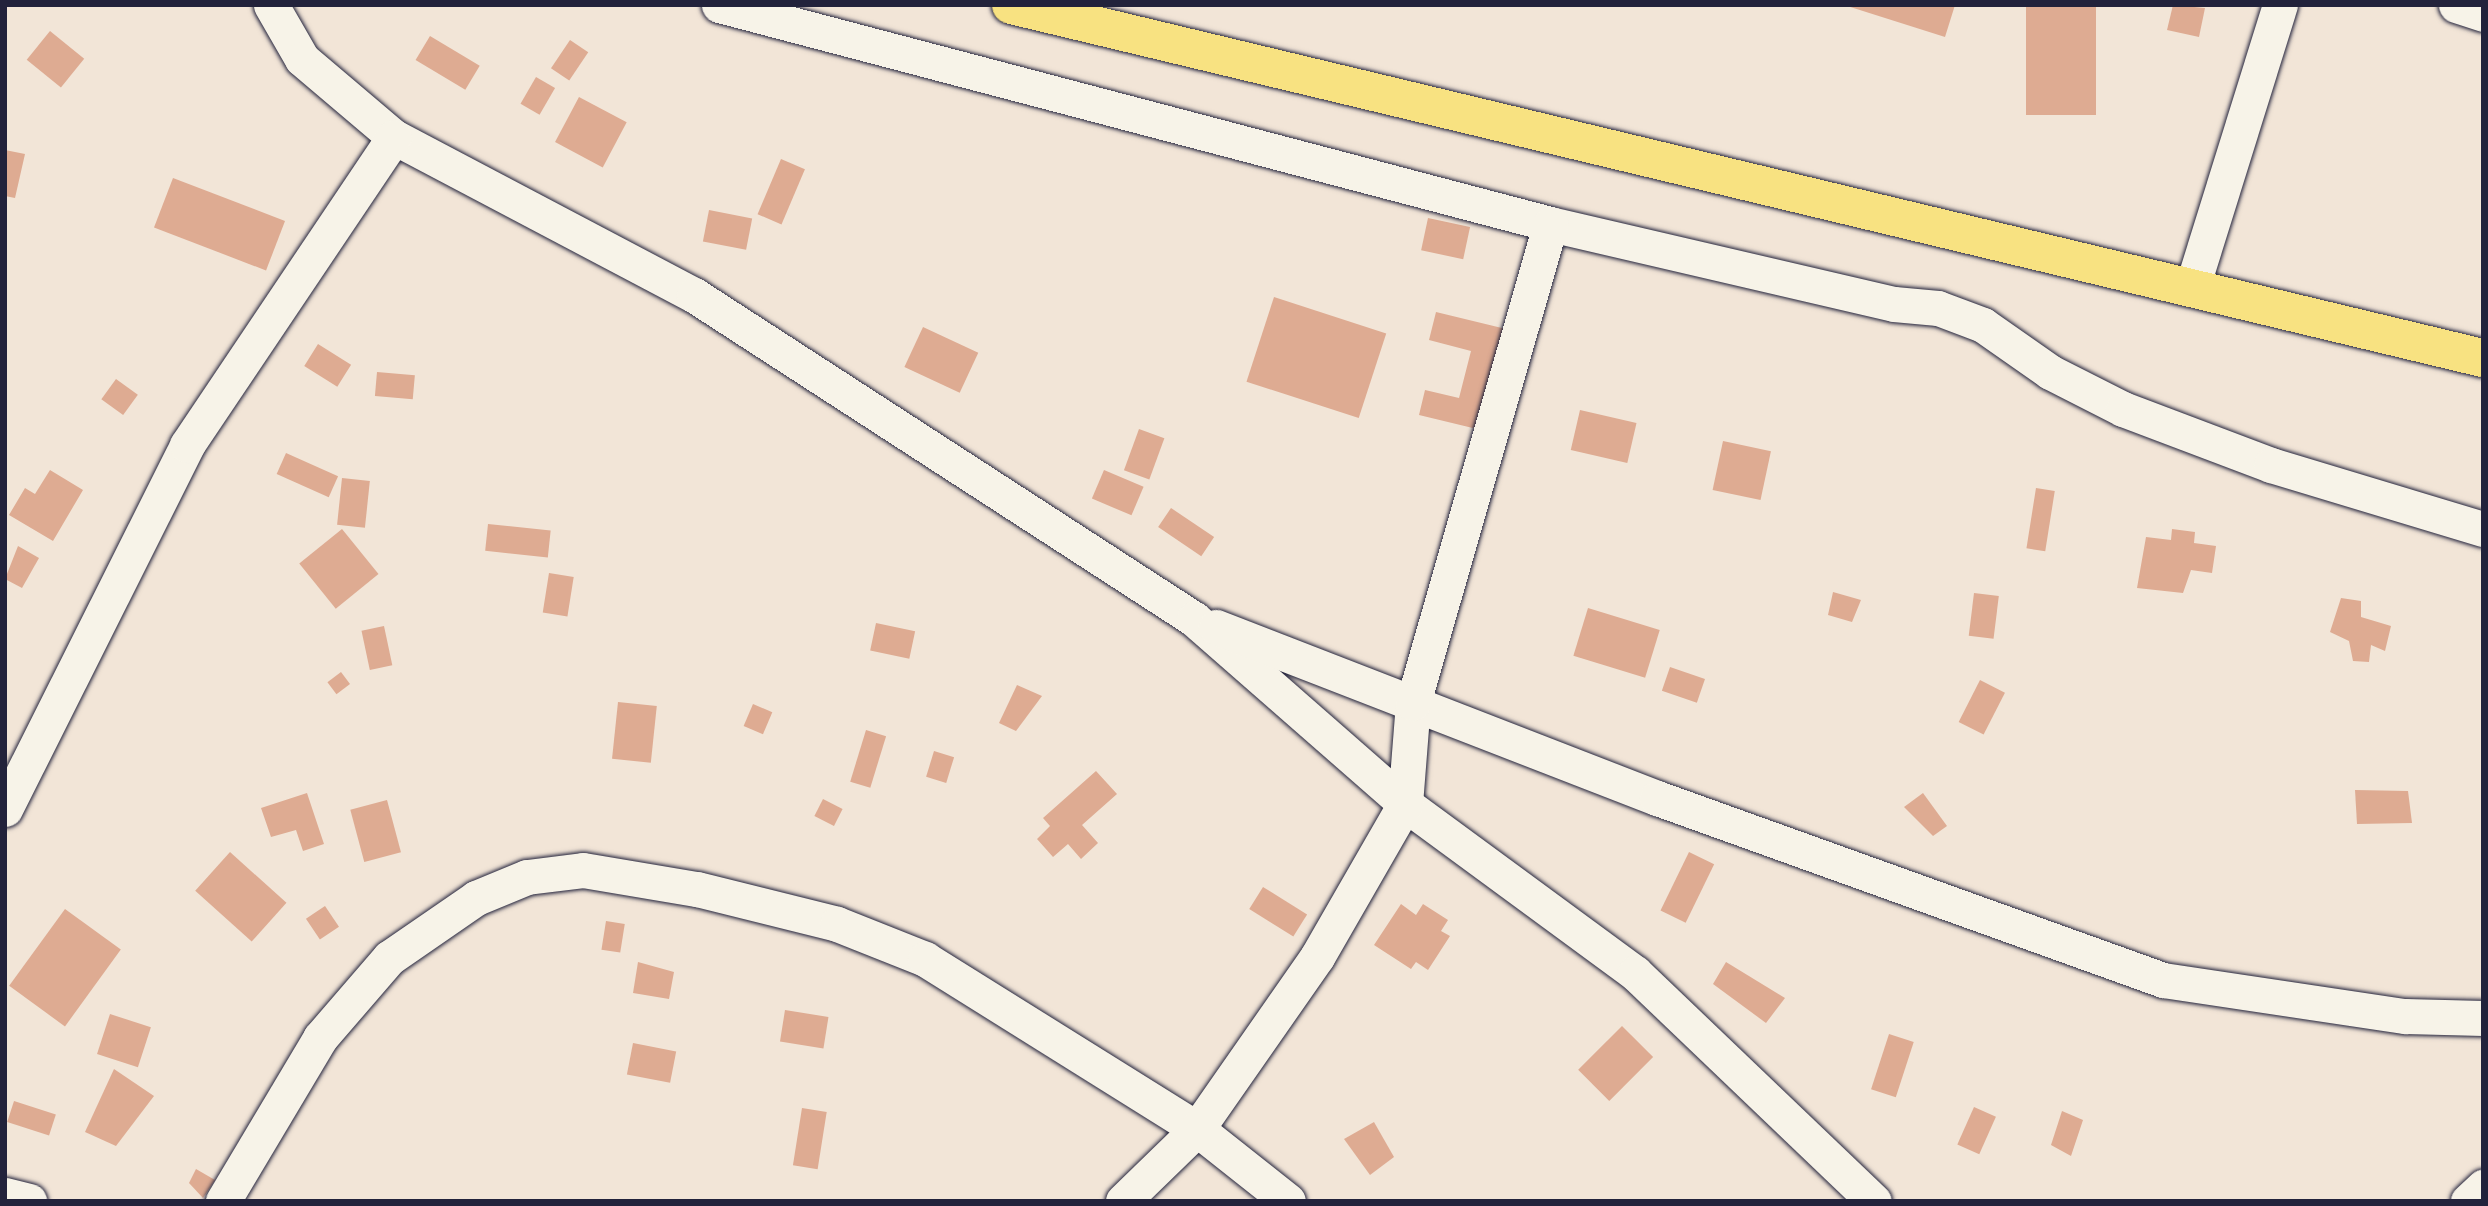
<!DOCTYPE html>
<html>
<head>
<meta charset="utf-8">
<style>
  body { margin:0 }
  #map { position:relative; width:2488px; height:1206px; overflow:hidden; background:#f2e5d7; font-family:"Patrick Hand",sans-serif }
  div>[style] { position:absolute }
  .building>* { inset:0; background:#deab92; transform-origin:0 0 }
  .roads { filter:drop-shadow(0 0 2px #22223b) drop-shadow(0 0 2px #22223b) }
  .minor>* { height:35px; margin:-17.5px; padding:0 17.5px; transform-origin:17.5px; border-radius:17.5px; background:#f7f3e8 }
  .major>* { height:38px; margin:-19px; padding:0 19px; transform-origin:19px; border-radius:19px; background:#f8e281 }
  span { translate:-50% -50%; white-space:nowrap; text-align:center; line-height:1.15; -webkit-text-stroke:5px #f7f3e8; paint-order:stroke }
  .frame { position:absolute; inset:0; border:7px solid #22223b; pointer-events:none }
</style>
</head>
<body>
<div id="map">
  <div class="building">
    <i style="clip-path:polygon(1844px 5px,1955px 5px,1945px 37px)"></i>
    <i style="left:2026px;top:5px;width:70px;height:110px"></i>
    <i style="clip-path:polygon(2173px 5px,2205px 8px,2199px 37px,2167px 30px)"></i>
    <i style="left:50px;top:31px;width:44px;height:37px;rotate:39deg"></i>
    <i style="left:430px;top:36px;width:58px;height:28px;rotate:31deg"></i>
    <i style="left:570px;top:40px;width:22px;height:34px;rotate:34deg"></i>
    <i style="left:536px;top:77px;width:22px;height:31px;rotate:30deg"></i>
    <i style="left:579px;top:97px;width:54px;height:51px;rotate:28deg"></i>
    <i style="clip-path:polygon(5px 150px,25px 154px,15px 198px,5px 196px)"></i>
    <i style="left:781px;top:159px;width:26px;height:60px;rotate:23deg"></i>
    <i style="left:173px;top:178px;width:120px;height:53px;rotate:21deg"></i>
    <i style="left:709px;top:210px;width:44px;height:32px;rotate:11deg"></i>
    <i style="left:1428px;top:218px;width:43px;height:33px;rotate:12deg"></i>
    <i style="left:1274px;top:297px;width:118px;height:89px;rotate:18deg"></i>
    <i style="clip-path:polygon(1436px 312px,1506px 329px,1481px 430px,1419px 415px,1425px 390px,1459px 398px,1471px 351px,1429px 340px)"></i>
    <i style="left:923px;top:327px;width:61px;height:44px;rotate:25deg"></i>
    <i style="left:318px;top:344px;width:39px;height:26px;rotate:32deg"></i>
    <i style="left:377px;top:372px;width:38px;height:24px;rotate:5deg"></i>
    <i style="left:116px;top:379px;width:27px;height:25px;rotate:36deg"></i>
    <i style="left:1580px;top:410px;width:58px;height:41px;rotate:13deg"></i>
    <i style="left:1139px;top:429px;width:27px;height:44px;rotate:20deg"></i>
    <i style="left:1723px;top:441px;width:49px;height:50px;rotate:12deg"></i>
    <i style="left:286px;top:453px;width:57px;height:23px;rotate:24deg"></i>
    <i style="clip-path:polygon(50px 470px,83px 490px,53px 541px,9px 515px,25px 488px,35px 494px)"></i>
    <i style="left:1104px;top:470px;width:43px;height:31px;rotate:23deg"></i>
    <i style="left:342px;top:478px;width:28px;height:47px;rotate:6deg"></i>
    <i style="left:2036px;top:488px;width:19px;height:61px;rotate:9deg"></i>
    <i style="left:1171px;top:508px;width:52px;height:23px;rotate:34deg"></i>
    <i style="left:488px;top:524px;width:63px;height:27px;rotate:6deg"></i>
    <i style="left:342px;top:529px;width:58px;height:55px;rotate:51deg"></i>
    <i style="clip-path:polygon(2172px 529px,2195px 532px,2194px 543px,2216px 546px,2212px 573px,2191px 570px,2183px 593px,2137px 588px,2146px 537px,2171px 540px)"></i>
    <i style="clip-path:polygon(18px 546px,39px 558px,22px 588px,5px 579px)"></i>
    <i style="left:549px;top:573px;width:25px;height:40px;rotate:9deg"></i>
    <i style="clip-path:polygon(1833px 592px,1861px 600px,1852px 622px,1828px 615px)"></i>
    <i style="left:1974px;top:593px;width:25px;height:43px;rotate:7deg"></i>
    <i style="clip-path:polygon(2341px 598px,2361px 601px,2361px 617px,2391px 626px,2385px 651px,2371px 645px,2369px 662px,2353px 661px,2349px 641px,2330px 632px)"></i>
    <i style="left:1588px;top:608px;width:75px;height:50px;rotate:17deg"></i>
    <i style="left:876px;top:623px;width:40px;height:28px;rotate:12deg"></i>
    <i style="left:384px;top:626px;width:40px;height:23px;rotate:78deg"></i>
    <i style="left:1670px;top:667px;width:37px;height:25px;rotate:19deg"></i>
    <i style="left:341px;top:672px;width:15px;height:17px;rotate:53deg"></i>
    <i style="left:1980px;top:680px;width:28px;height:47px;rotate:27deg"></i>
    <i style="clip-path:polygon(1017px 685px,1042px 696px,1016px 731px,999px 723px)"></i>
    <i style="left:618px;top:702px;width:39px;height:57px;rotate:6deg"></i>
    <i style="left:753px;top:704px;width:21px;height:24px;rotate:23deg"></i>
    <i style="left:866px;top:730px;width:21px;height:54px;rotate:17deg"></i>
    <i style="left:934px;top:751px;width:21px;height:27px;rotate:17deg"></i>
    <i style="clip-path:polygon(1096px 771px,1117px 794px,1082px 825px,1098px 843px,1081px 859px,1068px 844px,1053px 857px,1037px 839px,1050px 826px,1043px 818px)"></i>
    <i style="clip-path:polygon(2355px 790px,2408px 791px,2412px 823px,2357px 824px)"></i>
    <i style="clip-path:polygon(307px 793px,324px 844px,303px 851px,296px 830px,271px 837px,261px 808px)"></i>
    <i style="clip-path:polygon(1923px 793px,1947px 826px,1933px 836px,1904px 807px)"></i>
    <i style="left:823px;top:799px;width:22px;height:19px;rotate:27deg"></i>
    <i style="left:387px;top:800px;width:54px;height:38px;rotate:75deg"></i>
    <i style="left:230px;top:852px;width:76px;height:52px;rotate:42deg"></i>
    <i style="left:1689px;top:852px;width:28px;height:65px;rotate:26deg"></i>
    <i style="left:1263px;top:887px;width:52px;height:26px;rotate:32deg"></i>
    <i style="clip-path:polygon(1401px 904px,1416px 915px,1423px 904px,1448px 920px,1441px 931px,1450px 936px,1428px 970px,1416px 962px,1411px 969px,1374px 945px)"></i>
    <i style="left:325px;top:906px;width:25px;height:23px;rotate:56deg"></i>
    <i style="left:65px;top:909px;width:69px;height:95px;rotate:36deg"></i>
    <i style="left:606px;top:921px;width:19px;height:29px;rotate:9deg"></i>
    <i style="clip-path:polygon(638px 962px,674px 972px,669px 999px,633px 993px)"></i>
    <i style="clip-path:polygon(1726px 962px,1785px 998px,1766px 1023px,1713px 984px)"></i>
    <i style="left:785px;top:1010px;width:44px;height:32px;rotate:9deg"></i>
    <i style="left:110px;top:1014px;width:43px;height:42px;rotate:18deg"></i>
    <i style="left:1622px;top:1026px;width:44px;height:62px;rotate:45deg"></i>
    <i style="left:1889px;top:1034px;width:26px;height:58px;rotate:18deg"></i>
    <i style="left:633px;top:1043px;width:44px;height:32px;rotate:11deg"></i>
    <i style="clip-path:polygon(114px 1069px,154px 1096px,116px 1146px,85px 1132px)"></i>
    <i style="left:14px;top:1101px;width:44px;height:22px;rotate:18deg"></i>
    <i style="left:1974px;top:1107px;width:24px;height:41px;rotate:24deg"></i>
    <i style="left:802px;top:1108px;width:25px;height:58px;rotate:9deg"></i>
    <i style="clip-path:polygon(2062px 1111px,2083px 1120px,2071px 1156px,2051px 1145px)"></i>
    <i style="clip-path:polygon(1374px 1122px,1394px 1157px,1370px 1175px,1344px 1139px)"></i>
    <i style="clip-path:polygon(196px 1169px,215px 1180px,203px 1198px,189px 1183px)"></i>
  </div>
  <div class="roads">
    <div class="minor">
      <i style="left:271px;top:5px;width:62px;rotate:60.1deg"></i>
      <i style="left:302px;top:59px;width:121px;rotate:40.3deg"></i>
      <i style="left:394px;top:137px;width:339px;rotate:27.8deg"></i>
      <i style="left:694px;top:295px;width:596px;rotate:32.94deg"></i>
      <i style="left:1194px;top:619px;width:281px;rotate:41.2deg"></i>
      <i style="left:1405px;top:804px;width:285px;rotate:36.3deg"></i>
      <i style="left:1635px;top:973px;width:330px;rotate:43.7deg"></i>
      <i style="left:719px;top:5px;width:859px;rotate:14.76deg"></i>
      <i style="left:1550px;top:224px;width:353px;rotate:13.1deg"></i>
      <i style="left:1894px;top:304px;width:44px;rotate:5.2deg"></i>
      <i style="left:1938px;top:308px;width:48px;rotate:20.7deg"></i>
      <i style="left:1983px;top:325px;width:82px;rotate:35deg"></i>
      <i style="left:2050px;top:372px;width:82px;rotate:26.9deg"></i>
      <i style="left:2123px;top:409px;width:158px;rotate:20.7deg"></i>
      <i style="left:2271px;top:465px;width:221px;rotate:16.8deg"></i>
      <i style="left:2456px;top:5px;width:28px;rotate:18deg"></i>
      <i style="left:2193px;top:284px;width:292px;rotate:-72.7deg"></i>
      <i style="left:1216px;top:627px;width:473px;rotate:21.2deg"></i>
      <i style="left:1657px;top:798px;width:538px;rotate:19.78deg"></i>
      <i style="left:2163px;top:980px;width:245px;rotate:8.5deg"></i>
      <i style="left:2405px;top:1016px;width:78px;rotate:1.5deg"></i>
      <i style="left:5px;top:809px;width:407px;rotate:-63.4deg"></i>
      <i style="left:187px;top:445px;width:371px;rotate:-56.1deg"></i>
      <i style="left:5px;top:1195px;width:25px;rotate:14deg"></i>
      <i style="left:223px;top:1201px;width:190px;rotate:-59.2deg"></i>
      <i style="left:320px;top:1038px;width:106px;rotate:-49.2deg"></i>
      <i style="left:389px;top:958px;width:106px;rotate:-34.6deg"></i>
      <i style="left:476px;top:898px;width:55px;rotate:-22.4deg"></i>
      <i style="left:527px;top:877px;width:56px;rotate:-7.1deg"></i>
      <i style="left:583px;top:870px;width:116px;rotate:9.5deg"></i>
      <i style="left:697px;top:889px;width:144px;rotate:14deg"></i>
      <i style="left:837px;top:924px;width:95px;rotate:21.7deg"></i>
      <i style="left:925px;top:959px;width:321px;rotate:32deg"></i>
      <i style="left:1197px;top:1129px;width:116px;rotate:38.4deg"></i>
      <i style="left:1123px;top:1201px;width:103px;rotate:-44.2deg"></i>
      <i style="left:1197px;top:1129px;width:210px;rotate:-55.1deg"></i>
      <i style="left:1317px;top:957px;width:177px;rotate:-60.1deg"></i>
      <i style="left:1405px;top:804px;width:101px;rotate:-85.5deg"></i>
      <i style="left:1413px;top:703px;width:498px;rotate:-74deg"></i>
      <i style="left:2468px;top:1201px;width:21px;rotate:-43deg"></i>
    </div>
    <div class="major">
      <i style="left:1011px;top:5px;width:1514px;rotate:13.49deg"></i>
    </div>
  </div>
  <div class="frame"></div>
</div>
</body>
</html>
